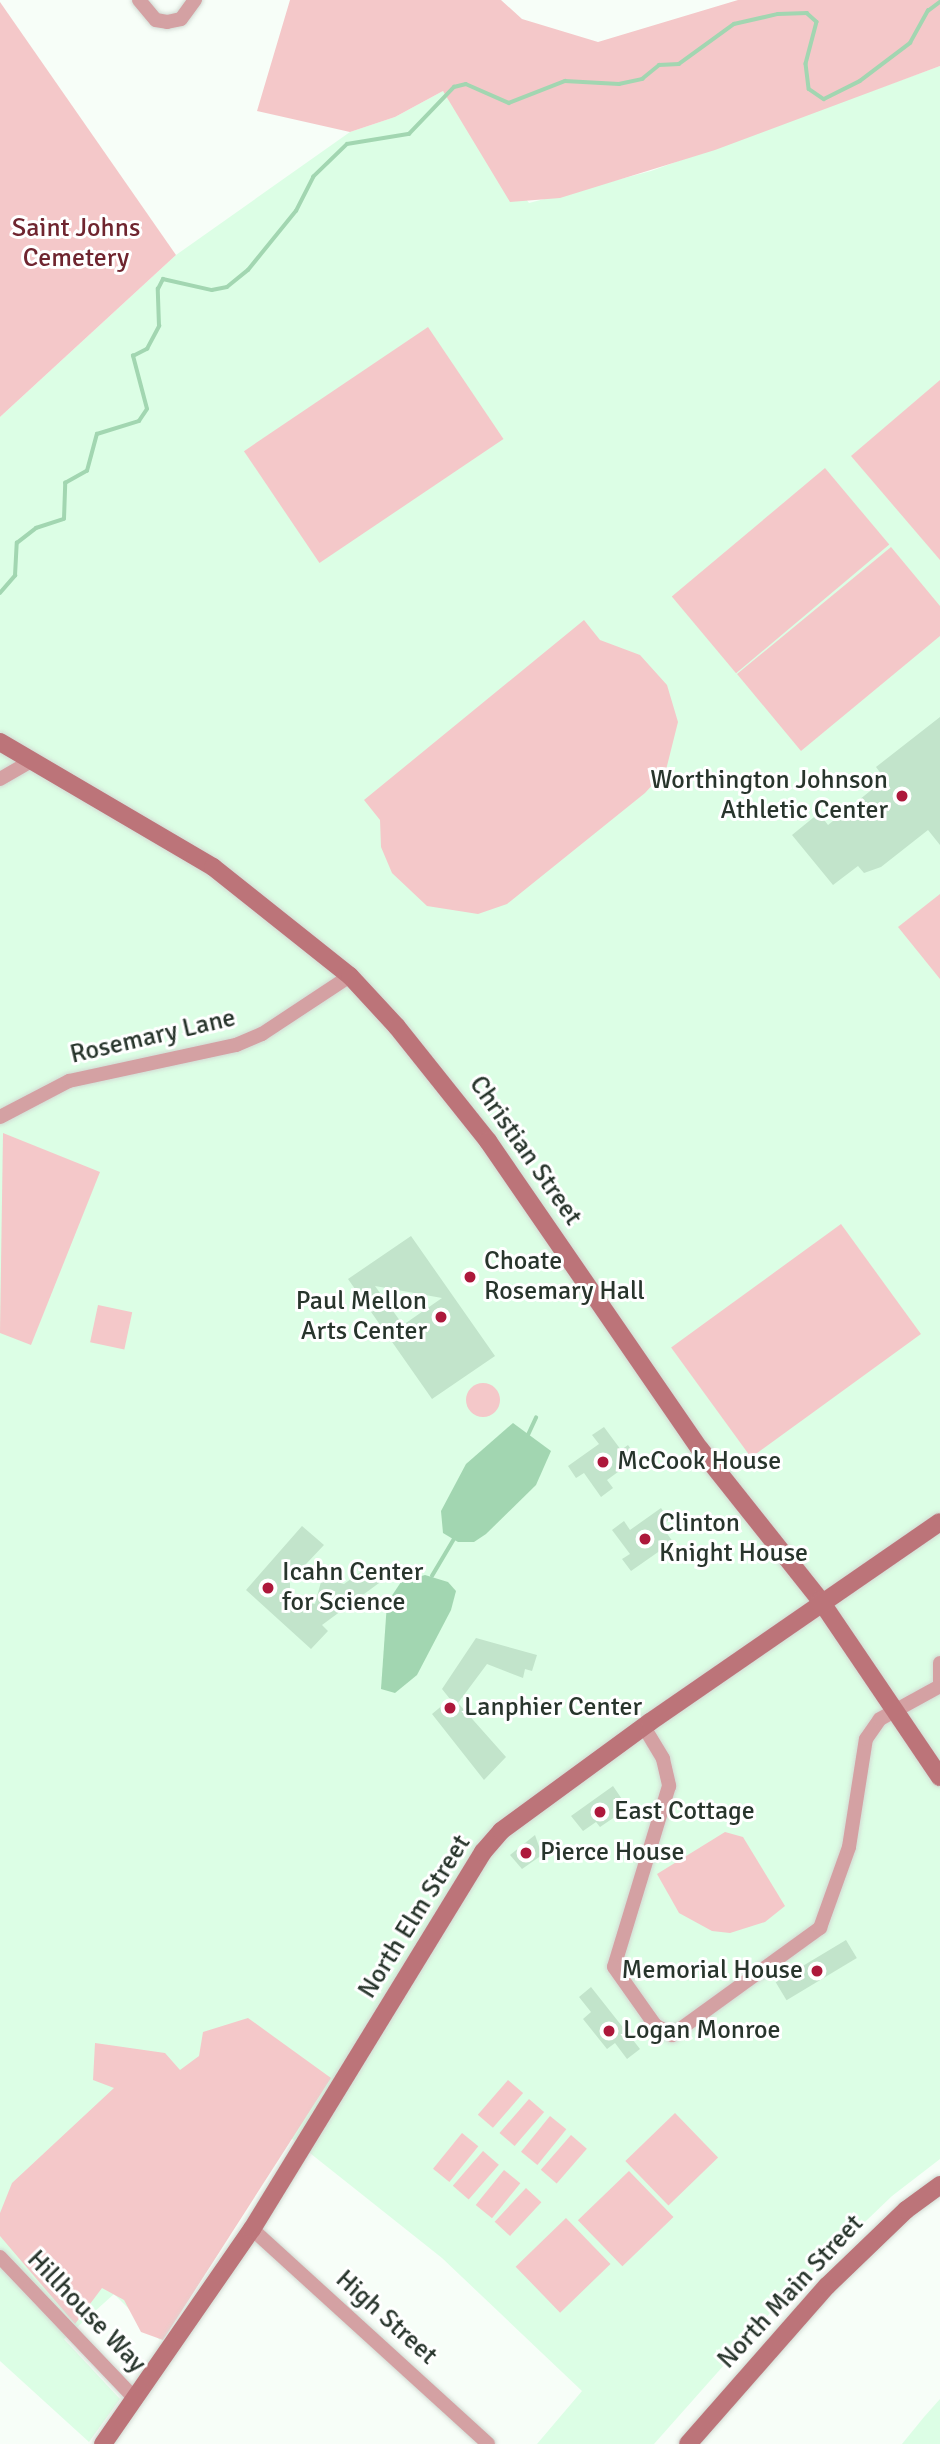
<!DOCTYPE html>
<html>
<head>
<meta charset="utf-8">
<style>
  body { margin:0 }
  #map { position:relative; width:940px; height:2444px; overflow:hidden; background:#f7fef8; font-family:Signika,sans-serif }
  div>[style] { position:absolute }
  .built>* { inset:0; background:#dcfee5 }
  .green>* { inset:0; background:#f4c8c9; transform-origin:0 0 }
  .round { border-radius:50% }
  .water>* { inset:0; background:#a2d6b1 }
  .stream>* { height:3.5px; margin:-1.75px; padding:0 1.75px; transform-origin:1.75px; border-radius:1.75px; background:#a2d6b1 }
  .building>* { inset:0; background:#c2e4cb; transform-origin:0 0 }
  .roads { filter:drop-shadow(0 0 2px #d2dad3) drop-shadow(0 0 2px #d2dad3) }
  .street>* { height:14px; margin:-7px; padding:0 7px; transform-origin:7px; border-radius:7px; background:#d4a1a3 }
  .secondary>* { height:18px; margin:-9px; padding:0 9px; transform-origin:9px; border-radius:9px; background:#bc7479 }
  .dots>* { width:19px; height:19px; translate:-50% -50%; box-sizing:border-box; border:4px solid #fff; border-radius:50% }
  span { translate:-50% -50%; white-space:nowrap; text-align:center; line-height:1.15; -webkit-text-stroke:6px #fff; paint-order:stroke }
  .park-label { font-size:26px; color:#6f252f }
  .poi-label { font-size:26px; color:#28352c }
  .right { translate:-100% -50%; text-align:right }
  .left { translate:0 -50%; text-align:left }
  .street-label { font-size:26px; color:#28352c }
</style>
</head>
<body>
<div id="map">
  <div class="built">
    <i style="clip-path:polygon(940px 66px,940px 2159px,892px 2196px,771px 2312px,654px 2444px,537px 2444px,582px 2391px,442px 2258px,291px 2138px,160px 2340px,114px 2294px,64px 2339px,120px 2399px,89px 2442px,0 2361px,0 417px,176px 255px,350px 132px,395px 117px,443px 91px,529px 203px,651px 171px)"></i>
    <i style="clip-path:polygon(940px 2399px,940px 2444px,902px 2444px,924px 2417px)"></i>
  </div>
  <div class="green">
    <i style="clip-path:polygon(290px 0,501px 0,522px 19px,598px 42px,738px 0,940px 0,940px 66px,715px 150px,560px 198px,510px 202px,443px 91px,395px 117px,350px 132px,257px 111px)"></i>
    <i style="clip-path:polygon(0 2px,176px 255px,0 417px)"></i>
    <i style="left:428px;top:327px;width:135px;height:222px;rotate:56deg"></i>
    <i style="clip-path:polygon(940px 380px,940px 560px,851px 456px)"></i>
    <i style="left:825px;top:468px;width:100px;height:200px;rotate:50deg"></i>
    <i style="clip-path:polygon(891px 547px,940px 606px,940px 636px,801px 751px,737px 674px)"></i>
    <i style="clip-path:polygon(584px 620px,600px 640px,640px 655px,667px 685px,678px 722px,666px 770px,645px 793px,507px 904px,478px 914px,427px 906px,392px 873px,381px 847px,380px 820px,364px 800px)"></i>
    <i style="clip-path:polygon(940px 894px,940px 979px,898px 927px)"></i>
    <i style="clip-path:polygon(3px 1133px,100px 1172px,31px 1345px,0 1333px)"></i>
    <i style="left:841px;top:1224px;width:136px;height:210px;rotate:54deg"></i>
    <i style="left:98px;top:1305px;width:35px;height:38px;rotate:12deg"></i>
    <i class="round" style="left:466px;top:1383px;width:34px;height:34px"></i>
    <i style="clip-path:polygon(725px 1832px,743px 1837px,785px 1906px,765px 1922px,730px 1933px,712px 1931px,679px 1913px,657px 1874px)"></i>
    <i style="clip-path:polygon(248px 2018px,331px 2078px,163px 2340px,141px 2332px,124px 2300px,102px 2288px,75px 2324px,0 2236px,0 2213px,12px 2183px,114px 2088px,93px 2080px,95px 2043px,165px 2053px,180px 2070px,199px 2056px,203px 2032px)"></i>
    <i style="left:508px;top:2080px;width:20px;height:46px;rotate:41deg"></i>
    <i style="left:529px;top:2099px;width:20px;height:45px;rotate:41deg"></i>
    <i style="left:675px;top:2113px;width:62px;height:69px;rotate:46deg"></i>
    <i style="left:550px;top:2116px;width:21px;height:46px;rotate:39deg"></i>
    <i style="left:462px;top:2133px;width:21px;height:46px;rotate:39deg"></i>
    <i style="left:571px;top:2135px;width:21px;height:46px;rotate:41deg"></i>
    <i style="left:483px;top:2151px;width:21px;height:46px;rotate:41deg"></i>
    <i style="left:504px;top:2170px;width:21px;height:45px;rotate:39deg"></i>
    <i style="left:629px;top:2171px;width:64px;height:71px;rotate:46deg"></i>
    <i style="left:526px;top:2188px;width:21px;height:46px;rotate:43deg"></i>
    <i style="left:566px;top:2218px;width:64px;height:70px;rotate:46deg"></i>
  </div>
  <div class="water">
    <i style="clip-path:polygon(513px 1423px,551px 1451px,536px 1485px,486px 1534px,474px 1542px,458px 1542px,443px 1533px,441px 1511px,466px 1464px)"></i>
    <i style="clip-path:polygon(425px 1575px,448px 1582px,456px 1591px,451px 1610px,417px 1675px,395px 1693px,381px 1689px,387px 1603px,401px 1582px)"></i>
  </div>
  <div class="stream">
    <i style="left:0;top:593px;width:23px;rotate:-49deg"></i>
    <i style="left:15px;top:576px;width:33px;rotate:-87deg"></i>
    <i style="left:17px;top:543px;width:24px;rotate:-38deg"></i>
    <i style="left:36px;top:528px;width:29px;rotate:-18deg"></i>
    <i style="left:64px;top:519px;width:36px;rotate:-88deg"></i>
    <i style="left:65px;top:483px;width:25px;rotate:-29deg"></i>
    <i style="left:87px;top:471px;width:38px;rotate:-75deg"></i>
    <i style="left:97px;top:434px;width:44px;rotate:-17.2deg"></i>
    <i style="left:139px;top:421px;width:14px;rotate:-56deg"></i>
    <i style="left:147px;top:409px;width:55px;rotate:-104.8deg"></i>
    <i style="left:133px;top:356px;width:16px;rotate:-27deg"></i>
    <i style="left:147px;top:349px;width:26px;rotate:-62deg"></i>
    <i style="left:159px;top:326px;width:37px;rotate:-92deg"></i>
    <i style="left:158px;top:289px;width:11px;rotate:-63deg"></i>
    <i style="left:163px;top:279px;width:50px;rotate:12.7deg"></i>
    <i style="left:212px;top:290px;width:15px;rotate:-11deg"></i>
    <i style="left:227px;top:287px;width:27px;rotate:-39deg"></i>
    <i style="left:248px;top:270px;width:76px;rotate:-50.9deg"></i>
    <i style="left:296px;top:211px;width:38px;rotate:-63deg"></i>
    <i style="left:313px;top:177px;width:47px;rotate:-44.1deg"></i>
    <i style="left:347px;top:144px;width:63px;rotate:-9.2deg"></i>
    <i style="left:409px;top:134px;width:65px;rotate:-46.2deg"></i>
    <i style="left:454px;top:87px;width:12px;rotate:-14deg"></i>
    <i style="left:466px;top:84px;width:47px;rotate:23.8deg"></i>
    <i style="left:509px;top:103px;width:60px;rotate:-21.4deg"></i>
    <i style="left:565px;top:81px;width:54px;rotate:3.2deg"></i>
    <i style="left:619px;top:84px;width:24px;rotate:-12deg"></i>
    <i style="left:642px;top:79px;width:22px;rotate:-39deg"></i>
    <i style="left:659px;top:65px;width:20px;rotate:-3deg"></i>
    <i style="left:679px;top:64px;width:68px;rotate:-36deg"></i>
    <i style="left:734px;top:24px;width:45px;rotate:-12.8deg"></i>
    <i style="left:778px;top:14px;width:29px;rotate:-2deg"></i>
    <i style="left:807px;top:13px;width:13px;rotate:42deg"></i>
    <i style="left:817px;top:22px;width:43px;rotate:104.7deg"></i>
    <i style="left:806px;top:64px;width:25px;rotate:83deg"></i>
    <i style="left:809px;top:89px;width:18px;rotate:34deg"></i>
    <i style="left:824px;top:99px;width:40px;rotate:-26.6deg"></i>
    <i style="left:860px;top:81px;width:63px;rotate:-37.2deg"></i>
    <i style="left:910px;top:43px;width:37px;rotate:-61deg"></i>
    <i style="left:928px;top:11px;width:15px;rotate:-37deg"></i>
    <i style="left:528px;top:1435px;width:19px;rotate:-65deg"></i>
    <i style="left:432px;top:1576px;width:43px;rotate:-59.3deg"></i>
  </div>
  <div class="building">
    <i style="clip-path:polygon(940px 717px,940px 845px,928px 830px,881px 867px,864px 873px,858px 866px,833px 885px,792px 835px,819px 813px,828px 825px,885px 779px,876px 767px)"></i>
    <i style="clip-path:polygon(evenodd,411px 1236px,495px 1356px,432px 1399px,348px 1279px,411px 1236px,375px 1286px,442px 1298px,403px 1325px,375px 1286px)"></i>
    <i style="clip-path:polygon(604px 1427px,621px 1450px,628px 1445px,637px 1458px,607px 1480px,613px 1488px,601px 1497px,584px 1473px,576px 1478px,568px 1466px,599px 1444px,592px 1435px)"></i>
    <i style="clip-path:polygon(661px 1508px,669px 1520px,661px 1525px,678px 1549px,666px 1557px,661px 1550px,631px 1571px,622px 1559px,630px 1554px,612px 1530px,624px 1521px,630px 1530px)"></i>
    <i style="clip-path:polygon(302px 1526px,324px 1545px,290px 1581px,290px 1592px,299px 1602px,315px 1604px,322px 1578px,344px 1584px,370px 1565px,394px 1572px,322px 1625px,328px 1631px,311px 1649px,246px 1590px)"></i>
    <i style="clip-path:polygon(476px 1638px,537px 1655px,532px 1671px,525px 1669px,523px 1678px,487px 1664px,458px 1703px,506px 1757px,484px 1780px,432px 1714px,450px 1699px,442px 1689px)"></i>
    <i style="clip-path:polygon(613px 1786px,628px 1808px,600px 1827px,596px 1822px,583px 1831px,571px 1816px)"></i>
    <i style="clip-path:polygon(535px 1835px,542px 1855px,522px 1869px,510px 1855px)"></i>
    <i style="left:846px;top:1940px;width:21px;height:82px;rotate:59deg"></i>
    <i style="clip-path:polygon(591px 1987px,640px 2049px,627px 2059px,615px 2043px,607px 2049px,583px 2019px,591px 2012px,579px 1997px)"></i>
  </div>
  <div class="roads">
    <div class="street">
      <i style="left:139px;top:0;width:26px;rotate:50deg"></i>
      <i style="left:156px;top:20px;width:11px;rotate:10deg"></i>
      <i style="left:167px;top:22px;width:14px;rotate:-12deg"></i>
      <i style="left:181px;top:19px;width:24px;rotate:-54deg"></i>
      <i style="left:0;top:779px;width:34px;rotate:-30deg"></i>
      <i style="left:0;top:1117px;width:78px;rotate:-27.6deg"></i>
      <i style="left:69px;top:1081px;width:171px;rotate:-12.2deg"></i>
      <i style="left:236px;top:1045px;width:28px;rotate:-23deg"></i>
      <i style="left:262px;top:1034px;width:105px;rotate:-33.4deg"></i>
      <i style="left:940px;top:1686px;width:23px;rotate:-90deg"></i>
      <i style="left:644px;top:1727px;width:37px;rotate:59deg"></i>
      <i style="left:663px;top:1759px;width:28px;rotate:77deg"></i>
      <i style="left:669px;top:1786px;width:189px;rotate:106.9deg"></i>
      <i style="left:614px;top:1967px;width:71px;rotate:54.7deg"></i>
      <i style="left:655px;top:2025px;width:20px;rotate:30deg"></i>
      <i style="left:672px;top:2035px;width:183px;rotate:-35.9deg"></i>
      <i style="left:820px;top:1928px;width:86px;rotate:-70.3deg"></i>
      <i style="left:849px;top:1847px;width:109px;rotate:-81.1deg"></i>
      <i style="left:866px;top:1739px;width:24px;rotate:-55deg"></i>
      <i style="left:880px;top:1719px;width:68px;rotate:-28.8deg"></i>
      <i style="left:252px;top:2229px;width:319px;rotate:42.3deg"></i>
      <i style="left:0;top:2257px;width:197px;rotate:46.4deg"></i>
    </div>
    <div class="secondary">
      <i style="left:0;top:742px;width:247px;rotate:30.4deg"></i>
      <i style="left:213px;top:867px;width:175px;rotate:38.5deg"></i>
      <i style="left:350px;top:976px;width:69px;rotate:47.3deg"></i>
      <i style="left:397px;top:1027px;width:146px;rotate:51.4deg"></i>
      <i style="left:488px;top:1141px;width:374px;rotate:55.5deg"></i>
      <i style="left:700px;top:1449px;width:193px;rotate:51.5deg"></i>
      <i style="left:820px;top:1600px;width:214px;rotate:55.9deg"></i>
      <i style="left:103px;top:2444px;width:262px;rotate:-55.3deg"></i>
      <i style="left:252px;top:2229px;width:442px;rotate:-58.5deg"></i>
      <i style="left:483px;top:1852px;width:28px;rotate:-49deg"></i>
      <i style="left:501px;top:1831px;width:185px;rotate:-36.2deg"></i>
      <i style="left:650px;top:1722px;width:352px;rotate:-34.6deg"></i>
      <i style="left:688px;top:2444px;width:210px;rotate:-48.7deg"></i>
      <i style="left:827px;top:2286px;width:110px;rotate:-43.9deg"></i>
      <i style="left:906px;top:2210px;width:42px;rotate:-36.3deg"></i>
    </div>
  </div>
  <div class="dots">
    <i style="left:902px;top:796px;background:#ad183b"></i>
    <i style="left:470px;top:1277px;background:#ad183b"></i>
    <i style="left:441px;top:1317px;background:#ad183b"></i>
    <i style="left:603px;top:1462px;background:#ad183b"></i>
    <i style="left:645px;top:1539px;background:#ad183b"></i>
    <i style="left:268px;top:1588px;background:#ad183b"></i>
    <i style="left:450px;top:1708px;background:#ad183b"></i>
    <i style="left:600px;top:1812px;background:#ad183b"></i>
    <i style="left:526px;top:1853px;background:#ad183b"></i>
    <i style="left:817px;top:1971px;background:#ad183b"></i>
    <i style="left:609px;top:2031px;background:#ad183b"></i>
  </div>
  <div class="park-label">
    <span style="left:76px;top:244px">Saint Johns<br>Cemetery</span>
  </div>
  <div class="poi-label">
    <span class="right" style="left:888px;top:796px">Worthington Johnson<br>Athletic Center</span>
    <span class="left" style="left:484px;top:1277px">Choate<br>Rosemary Hall</span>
    <span class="right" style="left:427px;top:1317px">Paul Mellon<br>Arts Center</span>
    <span class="left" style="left:617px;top:1462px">McCook House</span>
    <span class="left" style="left:659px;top:1539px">Clinton<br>Knight House</span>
    <span class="left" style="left:282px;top:1588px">Icahn Center<br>for Science</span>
    <span class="left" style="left:464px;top:1708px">Lanphier Center</span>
    <span class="left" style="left:614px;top:1812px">East Cottage</span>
    <span class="left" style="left:540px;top:1853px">Pierce House</span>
    <span class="right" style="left:803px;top:1971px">Memorial House</span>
    <span class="left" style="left:623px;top:2031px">Logan Monroe</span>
  </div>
  <div class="street-label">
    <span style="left:153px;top:1037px;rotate:-13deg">Rosemary Lane</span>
    <span style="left:525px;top:1151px;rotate:55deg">Christian Street</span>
    <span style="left:415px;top:1917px;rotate:-58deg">North Elm Street</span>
    <span style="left:791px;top:2292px;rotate:-47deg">North Main Street</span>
    <span style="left:86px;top:2312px;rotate:46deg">Hillhouse Way</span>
    <span style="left:386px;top:2318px;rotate:42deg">High Street</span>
  </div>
</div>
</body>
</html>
